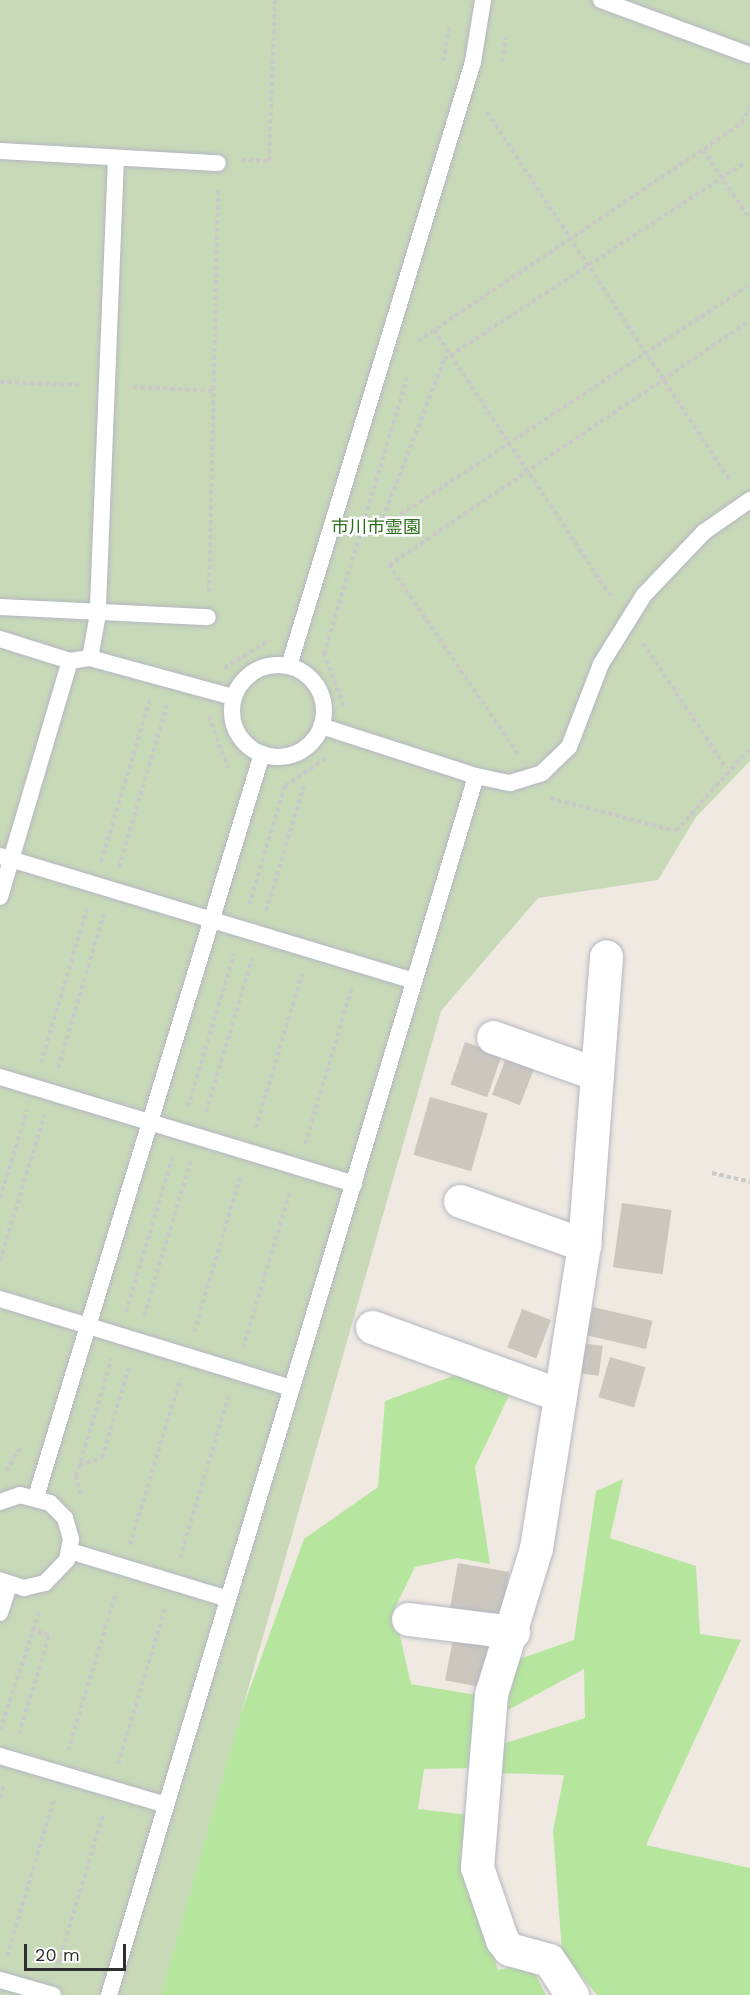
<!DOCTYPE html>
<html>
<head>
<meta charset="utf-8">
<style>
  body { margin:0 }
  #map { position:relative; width:750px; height:1995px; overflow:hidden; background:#efe9e1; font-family:"Work Sans","Noto Sans JP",sans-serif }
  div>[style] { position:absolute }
  .green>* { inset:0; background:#b6e59e }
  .cemetery>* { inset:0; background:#c8d9b8 }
  .building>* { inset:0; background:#cbc7bf; transform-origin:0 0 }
  .path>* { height:4px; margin-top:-2px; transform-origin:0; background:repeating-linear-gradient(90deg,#c9c9c9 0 4.5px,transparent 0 7.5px) }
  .roads { filter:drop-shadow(0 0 2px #b4b7c1) drop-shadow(0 0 2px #b4b7c1) }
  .service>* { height:16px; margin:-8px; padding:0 8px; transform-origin:8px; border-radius:8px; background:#fff }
  .service>.ring { margin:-8px; padding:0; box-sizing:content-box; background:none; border:16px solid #fff; border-radius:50% }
  .minor>* { height:33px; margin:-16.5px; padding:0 16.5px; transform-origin:16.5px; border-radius:16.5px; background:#fff }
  span { translate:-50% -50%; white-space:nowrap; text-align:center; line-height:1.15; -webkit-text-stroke:5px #fff; paint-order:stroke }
  .park-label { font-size:18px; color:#2c6e1b }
  .scale { position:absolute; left:24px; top:1944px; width:102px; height:27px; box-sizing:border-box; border:3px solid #2e2e2e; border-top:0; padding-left:8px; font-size:18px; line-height:21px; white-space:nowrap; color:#2e2e2e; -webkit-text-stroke:4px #fff; paint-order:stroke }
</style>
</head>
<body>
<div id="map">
  <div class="green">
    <i style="clip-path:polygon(464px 1372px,512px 1389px,475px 1467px,490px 1564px,457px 1558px,415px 1567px,394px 1610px,411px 1684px,482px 1696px,473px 1768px,424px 1769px,418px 1809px,468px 1815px,460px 1856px,498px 1970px,530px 1964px,546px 1995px,150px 1995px,224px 1760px,304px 1539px,378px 1487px,385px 1401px)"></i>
    <i style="clip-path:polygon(623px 1479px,610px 1538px,696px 1566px,700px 1634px,741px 1640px,646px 1845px,750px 1868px,750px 1995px,597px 1995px,562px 1952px,553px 1831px,564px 1775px,496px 1773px,496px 1746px,585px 1718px,584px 1669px,508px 1710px,511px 1662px,574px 1640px,596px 1491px)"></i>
  </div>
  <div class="cemetery">
    <i style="clip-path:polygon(0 0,750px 0,750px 761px,696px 817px,658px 880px,538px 898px,441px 1011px,161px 1995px,0 1995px)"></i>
  </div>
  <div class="building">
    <i style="left:465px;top:1042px;width:39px;height:45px;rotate:19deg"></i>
    <i style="left:506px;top:1058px;width:30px;height:39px;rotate:21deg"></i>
    <i style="left:430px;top:1097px;width:60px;height:60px;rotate:16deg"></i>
    <i style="left:622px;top:1203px;width:50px;height:65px;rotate:8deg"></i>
    <i style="left:593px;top:1307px;width:61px;height:29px;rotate:13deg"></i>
    <i style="left:522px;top:1309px;width:31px;height:41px;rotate:21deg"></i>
    <i style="left:581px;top:1343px;width:22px;height:30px;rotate:8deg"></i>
    <i style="left:610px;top:1357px;width:37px;height:42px;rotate:16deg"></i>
    <i style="left:458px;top:1563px;width:52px;height:47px;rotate:10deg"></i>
    <i style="left:454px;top:1634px;width:41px;height:47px;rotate:11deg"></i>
  </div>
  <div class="path">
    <i style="left:443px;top:61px;width:38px;rotate:-79deg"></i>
    <i style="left:502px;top:62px;width:25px;rotate:-81deg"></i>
    <i style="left:487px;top:112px;width:443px;rotate:56.6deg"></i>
    <i style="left:703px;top:150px;width:83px;rotate:55.7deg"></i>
    <i style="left:241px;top:160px;width:28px;rotate:2deg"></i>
    <i style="left:269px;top:161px;width:161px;rotate:-87.9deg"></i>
    <i style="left:743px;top:164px;width:358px;rotate:146.8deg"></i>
    <i style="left:444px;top:360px;width:169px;rotate:111.1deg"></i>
    <i style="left:383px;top:518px;width:7px;rotate:45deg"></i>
    <i style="left:388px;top:523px;width:434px;rotate:-33.4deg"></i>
    <i style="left:434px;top:330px;width:323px;rotate:56.4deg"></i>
    <i style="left:418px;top:341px;width:391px;rotate:-33.9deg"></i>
    <i style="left:742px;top:123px;width:19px;rotate:-65deg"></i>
    <i style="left:0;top:382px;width:81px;rotate:2.1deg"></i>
    <i style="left:133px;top:387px;width:80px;rotate:2.9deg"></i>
    <i style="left:209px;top:592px;width:403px;rotate:-88.7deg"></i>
    <i style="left:643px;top:643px;width:151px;rotate:56.3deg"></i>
    <i style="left:224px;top:668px;width:54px;rotate:-31.3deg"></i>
    <i style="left:344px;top:706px;width:56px;rotate:-111deg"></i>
    <i style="left:324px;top:654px;width:289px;rotate:-73.3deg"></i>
    <i style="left:209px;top:716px;width:56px;rotate:70.3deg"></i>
    <i style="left:518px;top:754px;width:229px;rotate:-124.3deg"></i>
    <i style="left:389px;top:565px;width:436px;rotate:-34.1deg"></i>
    <i style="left:550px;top:798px;width:130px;rotate:14.7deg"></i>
    <i style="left:676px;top:831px;width:111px;rotate:-48.3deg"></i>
    <i style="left:101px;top:862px;width:170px;rotate:-73.3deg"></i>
    <i style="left:119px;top:867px;width:169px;rotate:-73.5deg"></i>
    <i style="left:249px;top:905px;width:124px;rotate:-73.2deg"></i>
    <i style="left:285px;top:786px;width:53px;rotate:-34.3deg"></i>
    <i style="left:266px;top:911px;width:131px;rotate:-73.1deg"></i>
    <i style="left:41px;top:1063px;width:161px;rotate:-73.4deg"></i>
    <i style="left:58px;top:1068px;width:161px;rotate:-73.4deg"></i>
    <i style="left:188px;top:1107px;width:160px;rotate:-73.3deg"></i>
    <i style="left:206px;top:1112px;width:160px;rotate:-73.3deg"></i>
    <i style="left:256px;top:1128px;width:161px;rotate:-73.4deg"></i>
    <i style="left:305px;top:1144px;width:164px;rotate:-73.3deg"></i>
    <i style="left:712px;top:1173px;width:39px;rotate:13deg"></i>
    <i style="left:0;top:1198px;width:92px;rotate:-72.9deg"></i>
    <i style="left:0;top:1261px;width:152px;rotate:-73.1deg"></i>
    <i style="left:126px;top:1312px;width:164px;rotate:-73.3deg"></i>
    <i style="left:144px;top:1316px;width:163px;rotate:-73.2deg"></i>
    <i style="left:194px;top:1332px;width:164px;rotate:-73.3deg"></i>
    <i style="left:243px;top:1348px;width:164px;rotate:-73.3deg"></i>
    <i style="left:79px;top:1465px;width:24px;rotate:-17deg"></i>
    <i style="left:102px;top:1458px;width:98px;rotate:-73.4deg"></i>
    <i style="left:6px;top:1471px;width:31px;rotate:-58deg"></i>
    <i style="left:81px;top:1494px;width:19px;rotate:-106deg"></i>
    <i style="left:76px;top:1476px;width:123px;rotate:-73deg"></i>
    <i style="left:130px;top:1545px;width:173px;rotate:-73.2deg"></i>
    <i style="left:180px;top:1558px;width:170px;rotate:-73.3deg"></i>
    <i style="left:0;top:1730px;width:124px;rotate:-71.7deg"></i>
    <i style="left:19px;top:1734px;width:103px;rotate:-73.1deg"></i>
    <i style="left:49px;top:1635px;width:19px;rotate:-162deg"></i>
    <i style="left:68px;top:1751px;width:166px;rotate:-73.2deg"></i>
    <i style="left:118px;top:1764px;width:166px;rotate:-73.2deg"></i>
    <i style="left:0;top:1798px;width:14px;rotate:-73deg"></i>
    <i style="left:7px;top:1956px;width:164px;rotate:-73.3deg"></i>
    <i style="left:56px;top:1971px;width:166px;rotate:-73.2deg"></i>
  </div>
  <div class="roads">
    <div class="service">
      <i style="left:601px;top:0;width:159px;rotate:20.3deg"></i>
      <i style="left:0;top:151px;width:218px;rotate:3.2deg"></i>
      <i style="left:116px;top:158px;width:456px;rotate:92.3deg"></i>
      <i style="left:98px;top:614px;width:45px;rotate:100.3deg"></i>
      <i style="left:90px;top:658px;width:148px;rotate:15.3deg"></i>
      <i style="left:0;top:607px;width:208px;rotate:2.8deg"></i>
      <i style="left:0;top:639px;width:73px;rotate:17.4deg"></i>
      <i class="ring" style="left:232px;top:665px;width:76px;height:76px"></i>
      <i style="left:289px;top:666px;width:631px;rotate:-73.06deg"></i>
      <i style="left:473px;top:62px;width:63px;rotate:-80.8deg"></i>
      <i style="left:321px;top:726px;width:163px;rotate:17.9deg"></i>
      <i style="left:476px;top:776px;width:35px;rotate:12deg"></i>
      <i style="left:510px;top:783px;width:34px;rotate:-17deg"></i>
      <i style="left:542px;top:773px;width:37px;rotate:-44deg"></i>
      <i style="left:569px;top:747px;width:89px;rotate:-68.9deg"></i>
      <i style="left:601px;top:664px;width:81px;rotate:-58.1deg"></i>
      <i style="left:644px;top:595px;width:87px;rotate:-46.4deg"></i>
      <i style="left:704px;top:532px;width:56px;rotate:-34.8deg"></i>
      <i style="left:0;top:856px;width:432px;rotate:16.8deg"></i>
      <i style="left:0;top:897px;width:246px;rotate:-73.5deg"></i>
      <i style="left:70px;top:661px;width:20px;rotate:-9deg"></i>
      <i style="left:0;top:1077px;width:370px;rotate:16.8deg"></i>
      <i style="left:0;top:1299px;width:305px;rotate:17deg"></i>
      <i style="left:36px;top:1497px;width:777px;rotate:-73.08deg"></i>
      <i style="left:0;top:1502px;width:21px;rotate:-19deg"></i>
      <i style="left:20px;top:1495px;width:31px;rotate:15deg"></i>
      <i style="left:50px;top:1503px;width:21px;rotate:45deg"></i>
      <i style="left:65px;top:1518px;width:22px;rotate:74deg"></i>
      <i style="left:71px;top:1539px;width:21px;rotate:101deg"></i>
      <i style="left:67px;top:1560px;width:32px;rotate:134deg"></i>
      <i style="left:45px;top:1583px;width:22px;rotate:167deg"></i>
      <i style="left:24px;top:1588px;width:25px;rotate:-162deg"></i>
      <i style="left:70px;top:1551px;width:165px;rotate:16.9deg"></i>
      <i style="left:0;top:1613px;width:29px;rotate:-72deg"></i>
      <i style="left:0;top:1756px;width:173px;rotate:16.4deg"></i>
      <i style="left:0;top:1980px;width:55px;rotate:15.8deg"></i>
      <i style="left:109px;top:1995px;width:1273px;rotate:-73.24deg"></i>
    </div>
    <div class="minor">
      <i style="left:493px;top:1037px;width:110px;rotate:19.6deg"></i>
      <i style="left:597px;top:1074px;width:171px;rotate:94.3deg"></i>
      <i style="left:584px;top:1245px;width:307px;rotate:99deg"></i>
      <i style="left:536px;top:1548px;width:153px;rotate:107.1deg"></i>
      <i style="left:491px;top:1694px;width:174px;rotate:94.6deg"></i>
      <i style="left:477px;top:1867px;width:77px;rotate:71.1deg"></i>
      <i style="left:502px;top:1940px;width:11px;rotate:52deg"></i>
      <i style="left:509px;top:1949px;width:41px;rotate:15.4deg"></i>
      <i style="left:549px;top:1960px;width:42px;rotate:56.7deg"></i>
      <i style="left:597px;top:1074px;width:118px;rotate:-85.6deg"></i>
      <i style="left:460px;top:1201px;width:132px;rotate:19.5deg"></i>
      <i style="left:372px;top:1327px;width:197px;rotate:19.9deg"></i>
      <i style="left:408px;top:1619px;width:106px;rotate:7.1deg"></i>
    </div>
  </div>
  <div class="park-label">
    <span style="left:376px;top:527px">市川市霊園</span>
  </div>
  <div class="scale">20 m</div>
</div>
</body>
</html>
